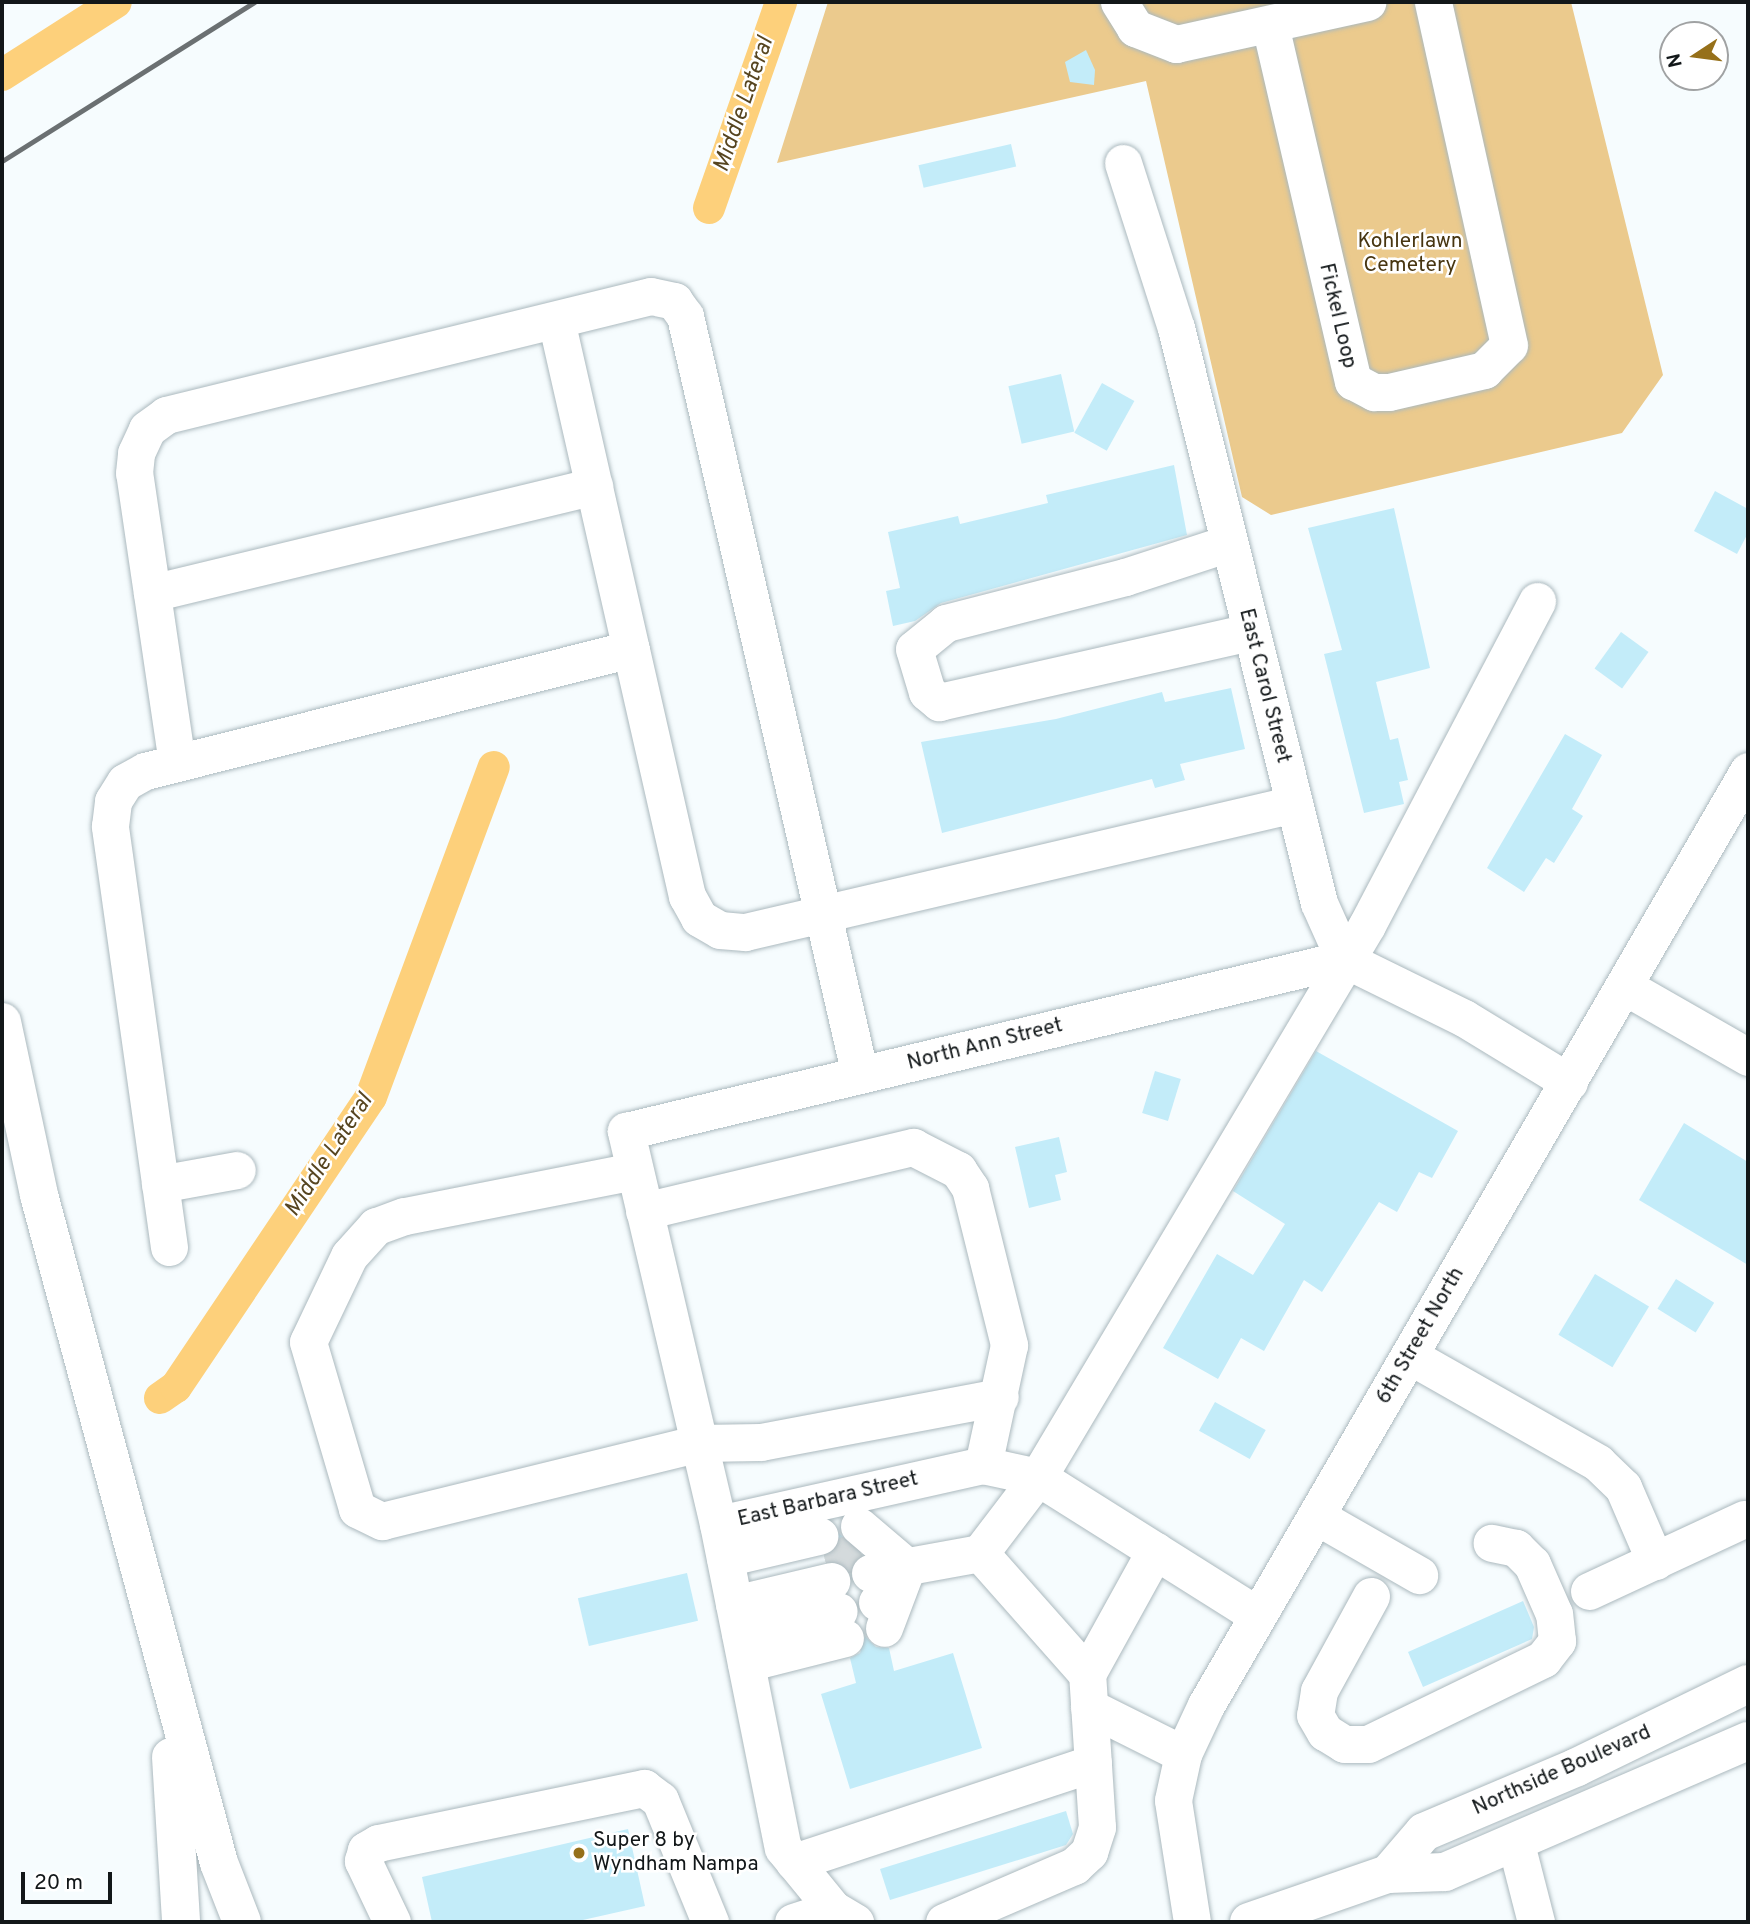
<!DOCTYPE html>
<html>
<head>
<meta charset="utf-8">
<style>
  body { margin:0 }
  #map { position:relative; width:1750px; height:1924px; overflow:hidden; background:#f6fcfe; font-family:Overpass,sans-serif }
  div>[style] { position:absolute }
  .green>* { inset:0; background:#ebca8d }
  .canal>* { height:32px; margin:-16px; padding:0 16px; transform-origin:16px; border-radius:16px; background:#fdd07b }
  .building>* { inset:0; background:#c3ecf9; transform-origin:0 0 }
  .minor-tunnel>* { height:37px; margin-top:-18.5px; transform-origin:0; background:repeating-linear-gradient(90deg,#d4dadc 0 37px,transparent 0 55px) }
  .roads { filter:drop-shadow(0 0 2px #abb9be) drop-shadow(0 0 2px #abb9be) }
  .minor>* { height:37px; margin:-18.5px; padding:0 18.5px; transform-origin:18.5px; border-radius:18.5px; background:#fff }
  .major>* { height:38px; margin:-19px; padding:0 19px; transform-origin:19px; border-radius:19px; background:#fff }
  .highway>* { height:38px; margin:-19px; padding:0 19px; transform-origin:19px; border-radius:19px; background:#fff }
  .rail>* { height:5px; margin:-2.5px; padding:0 2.5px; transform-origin:2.5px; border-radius:2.5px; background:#6b7072 }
  .dots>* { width:19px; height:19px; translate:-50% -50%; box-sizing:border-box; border:4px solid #fff; border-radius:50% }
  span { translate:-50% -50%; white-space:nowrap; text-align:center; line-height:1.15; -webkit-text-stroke:5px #fff; paint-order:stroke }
  .park-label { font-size:21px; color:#473510 }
  .street-label { font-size:21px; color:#121719 }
  .poi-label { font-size:21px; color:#121719 }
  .left { translate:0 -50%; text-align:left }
  .water-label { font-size:23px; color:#574520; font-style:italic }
  .frame { position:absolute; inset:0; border:4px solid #121719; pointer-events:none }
  .north { position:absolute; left:1659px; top:21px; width:70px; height:70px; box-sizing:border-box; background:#fff; border:2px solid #a0a2a3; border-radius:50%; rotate:257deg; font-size:19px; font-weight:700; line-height:28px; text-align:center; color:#121719 }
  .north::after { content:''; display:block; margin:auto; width:24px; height:32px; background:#96701a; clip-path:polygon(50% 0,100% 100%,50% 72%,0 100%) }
  .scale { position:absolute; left:21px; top:1872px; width:91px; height:32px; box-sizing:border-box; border:4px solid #121719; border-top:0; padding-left:9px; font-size:21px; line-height:24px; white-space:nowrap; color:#121719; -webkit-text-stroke:5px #fff; paint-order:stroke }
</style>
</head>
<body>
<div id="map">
  <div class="green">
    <i style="clip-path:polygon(828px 2px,1571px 2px,1663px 375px,1622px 433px,1271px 515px,1242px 497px,1146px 81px,777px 163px)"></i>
  </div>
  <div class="canal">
    <i style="left:2px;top:75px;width:135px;rotate:-32.6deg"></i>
    <i style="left:709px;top:208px;width:218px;rotate:-70.7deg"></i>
    <i style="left:160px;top:1398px;width:19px;rotate:-35deg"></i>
    <i style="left:176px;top:1387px;width:349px;rotate:-56.1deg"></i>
    <i style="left:371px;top:1097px;width:352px;rotate:-69.6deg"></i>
  </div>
  <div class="building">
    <i style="clip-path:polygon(1086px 50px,1095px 70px,1094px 85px,1070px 82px,1065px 62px)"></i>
    <i style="left:1011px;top:144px;width:23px;height:95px;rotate:77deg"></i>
    <i style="left:1061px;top:374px;width:59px;height:54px;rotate:77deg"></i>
    <i style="left:1102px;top:383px;width:37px;height:57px;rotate:29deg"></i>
    <i style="clip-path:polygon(1174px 465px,1187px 535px,941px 603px,915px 621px,893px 626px,886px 591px,900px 588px,888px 532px,958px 516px,960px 524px,1048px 503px,1046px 495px)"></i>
    <i style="clip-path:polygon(1715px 491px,1748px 509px,1748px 533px,1737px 554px,1694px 531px)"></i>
    <i style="clip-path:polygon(1394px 508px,1430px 668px,1376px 682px,1390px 740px,1398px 738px,1408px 780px,1399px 782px,1404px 804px,1364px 813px,1324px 654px,1342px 650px,1308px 528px)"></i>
    <i style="left:1621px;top:632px;width:34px;height:45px;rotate:36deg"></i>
    <i style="clip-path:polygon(1231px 688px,1245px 749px,1180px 764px,1185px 780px,1155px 788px,1152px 779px,942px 833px,921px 742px,1056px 719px,1162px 692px,1165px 702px)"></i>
    <i style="clip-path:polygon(1565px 734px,1602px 755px,1572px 809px,1583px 816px,1554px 863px,1546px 858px,1524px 892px,1487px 868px)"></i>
    <i style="clip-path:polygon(1316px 1051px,1458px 1131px,1432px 1178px,1419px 1172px,1397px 1212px,1379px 1202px,1322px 1292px,1304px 1280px,1264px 1351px,1241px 1338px,1218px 1379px,1163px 1348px,1217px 1254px,1253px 1275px,1285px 1224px,1233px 1191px)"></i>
    <i style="left:1155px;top:1071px;width:27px;height:44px;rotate:17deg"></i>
    <i style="clip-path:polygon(1684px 1123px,1748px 1162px,1748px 1265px,1639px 1200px)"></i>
    <i style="clip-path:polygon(1059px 1137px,1067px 1172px,1055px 1175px,1061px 1200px,1029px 1208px,1015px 1147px)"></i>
    <i style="left:1595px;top:1274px;width:63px;height:71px;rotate:31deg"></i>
    <i style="left:1676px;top:1279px;width:45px;height:35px;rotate:32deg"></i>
    <i style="left:1215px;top:1402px;width:58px;height:33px;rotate:29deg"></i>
    <i style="clip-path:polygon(839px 1533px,861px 1555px,850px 1573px,838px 1561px,825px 1560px)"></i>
    <i style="left:687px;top:1573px;width:49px;height:112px;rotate:77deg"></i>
    <i style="clip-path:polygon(1523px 1601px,1534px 1627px,1532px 1639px,1423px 1687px,1408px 1652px)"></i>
    <i style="clip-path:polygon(865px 1636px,876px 1647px,889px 1648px,894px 1671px,953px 1653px,982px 1748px,850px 1789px,821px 1694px,856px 1683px,850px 1658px,860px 1653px)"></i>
    <i style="clip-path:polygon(1066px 1811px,1073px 1834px,1066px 1845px,890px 1900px,880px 1869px)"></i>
    <i style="clip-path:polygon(628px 1829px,645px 1906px,574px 1922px,432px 1922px,422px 1877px)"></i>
  </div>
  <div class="minor-tunnel">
    <i style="left:825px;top:1560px;width:40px;rotate:-14.4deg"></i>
  </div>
  <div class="roads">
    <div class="minor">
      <i style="left:1119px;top:2px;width:31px;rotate:58deg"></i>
      <i style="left:1135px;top:28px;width:44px;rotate:21.3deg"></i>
      <i style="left:1176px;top:44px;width:196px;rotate:-12.4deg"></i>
      <i style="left:1270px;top:25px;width:366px;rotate:76.9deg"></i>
      <i style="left:1353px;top:381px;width:24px;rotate:28deg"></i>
      <i style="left:1374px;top:392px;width:15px"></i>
      <i style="left:1389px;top:392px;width:98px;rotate:-13deg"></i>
      <i style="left:1484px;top:370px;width:35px;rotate:-45deg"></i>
      <i style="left:1509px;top:345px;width:351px;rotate:-102.5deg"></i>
      <i style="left:1123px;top:163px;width:173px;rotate:72.2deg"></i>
      <i style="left:1176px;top:328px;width:593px;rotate:76.03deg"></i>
      <i style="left:1319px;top:903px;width:61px;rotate:65.9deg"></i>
      <i style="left:1344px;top:959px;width:134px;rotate:26.2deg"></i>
      <i style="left:1464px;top:1018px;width:123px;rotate:31.4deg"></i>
      <i style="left:556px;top:320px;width:591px;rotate:77.19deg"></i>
      <i style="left:687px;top:896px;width:25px;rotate:61deg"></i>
      <i style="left:699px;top:918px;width:24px;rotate:30deg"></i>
      <i style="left:720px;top:930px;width:25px;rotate:5deg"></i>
      <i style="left:745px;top:932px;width:564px;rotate:-13.12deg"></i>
      <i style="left:1229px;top:543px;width:109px;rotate:161.9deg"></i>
      <i style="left:1125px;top:577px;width:185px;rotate:165.6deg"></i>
      <i style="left:946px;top:623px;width:41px;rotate:140.9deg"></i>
      <i style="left:914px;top:649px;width:45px;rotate:73.2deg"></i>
      <i style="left:927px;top:692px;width:16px;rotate:40deg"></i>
      <i style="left:939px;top:702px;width:319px;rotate:-12.7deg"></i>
      <i style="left:152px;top:593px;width:455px;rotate:-13.6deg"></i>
      <i style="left:177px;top:763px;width:293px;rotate:-98.4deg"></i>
      <i style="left:134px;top:473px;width:20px;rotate:-84deg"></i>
      <i style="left:136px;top:453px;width:26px;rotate:-65deg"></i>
      <i style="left:147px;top:429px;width:24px;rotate:-36deg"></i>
      <i style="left:166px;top:415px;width:499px;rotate:-13.8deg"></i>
      <i style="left:651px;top:296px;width:24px;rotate:12deg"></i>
      <i style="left:674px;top:301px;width:19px;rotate:54deg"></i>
      <i style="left:685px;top:316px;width:779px;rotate:77.02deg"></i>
      <i style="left:1624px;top:986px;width:143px;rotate:29.8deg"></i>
      <i style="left:634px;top:1171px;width:234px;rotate:168.9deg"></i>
      <i style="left:404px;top:1216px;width:30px;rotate:160deg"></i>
      <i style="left:376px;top:1226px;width:40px;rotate:132deg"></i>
      <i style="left:349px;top:1256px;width:95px;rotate:115.5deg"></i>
      <i style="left:308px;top:1342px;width:174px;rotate:73.6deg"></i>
      <i style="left:357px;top:1509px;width:28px;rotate:26deg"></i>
      <i style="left:382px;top:1521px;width:326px;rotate:-13.8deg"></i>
      <i style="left:699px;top:1443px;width:62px;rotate:-0.9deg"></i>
      <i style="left:761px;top:1442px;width:243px;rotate:-10.7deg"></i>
      <i style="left:160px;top:1184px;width:78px;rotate:-10.3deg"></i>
      <i style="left:644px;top:1211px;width:277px;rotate:-13.4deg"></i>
      <i style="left:913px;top:1147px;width:51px;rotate:27.1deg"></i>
      <i style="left:958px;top:1170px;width:22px;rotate:56deg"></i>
      <i style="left:970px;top:1188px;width:162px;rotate:76deg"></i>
      <i style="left:1009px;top:1345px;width:123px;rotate:102.2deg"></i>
      <i style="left:169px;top:1247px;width:425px;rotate:-98deg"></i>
      <i style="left:110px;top:826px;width:25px;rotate:-83deg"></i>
      <i style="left:113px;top:801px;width:22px;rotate:-58deg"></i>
      <i style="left:125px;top:782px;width:23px;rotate:-29deg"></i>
      <i style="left:145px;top:771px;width:501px;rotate:-14.09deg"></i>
      <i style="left:1410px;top:1356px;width:216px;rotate:29.6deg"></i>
      <i style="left:1598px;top:1463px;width:35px;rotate:44deg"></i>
      <i style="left:1623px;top:1487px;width:81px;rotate:66.6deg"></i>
      <i style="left:1316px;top:1516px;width:119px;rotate:29.8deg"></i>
      <i style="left:718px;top:1524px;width:330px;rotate:78.7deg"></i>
      <i style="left:783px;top:1848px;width:79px;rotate:50.7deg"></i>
      <i style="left:833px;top:1909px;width:26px;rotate:31deg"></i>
      <i style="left:859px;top:1526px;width:63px;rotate:40.5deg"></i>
      <i style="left:980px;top:1553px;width:162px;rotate:48.5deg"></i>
      <i style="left:725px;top:1558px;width:97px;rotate:-13.2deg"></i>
      <i style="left:870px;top:1573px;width:112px;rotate:-10.3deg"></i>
      <i style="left:980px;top:1553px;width:96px;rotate:-52.7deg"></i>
      <i style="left:1038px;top:1477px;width:643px;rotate:-59.2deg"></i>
      <i style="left:1367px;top:925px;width:366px;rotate:-62.3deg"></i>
      <i style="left:1589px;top:1591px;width:171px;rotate:-24.9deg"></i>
      <i style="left:1371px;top:1596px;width:108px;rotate:118.7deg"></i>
      <i style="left:1319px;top:1691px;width:24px;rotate:99deg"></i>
      <i style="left:1315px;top:1715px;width:20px;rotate:60deg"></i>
      <i style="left:1325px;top:1732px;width:22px;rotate:32deg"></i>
      <i style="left:1344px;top:1744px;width:24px"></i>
      <i style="left:1368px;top:1744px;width:195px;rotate:-25.9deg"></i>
      <i style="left:1543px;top:1659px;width:23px;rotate:-52deg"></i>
      <i style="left:1557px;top:1641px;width:27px;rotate:-96deg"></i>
      <i style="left:1554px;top:1614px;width:55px;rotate:-113.7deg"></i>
      <i style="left:1532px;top:1564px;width:23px;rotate:-135deg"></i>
      <i style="left:1516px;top:1548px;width:25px;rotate:-168deg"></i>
      <i style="left:877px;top:1602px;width:46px;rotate:-49.4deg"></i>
      <i style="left:907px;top:1567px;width:65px;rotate:110.7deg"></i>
      <i style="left:734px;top:1604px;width:100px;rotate:-13.3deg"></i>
      <i style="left:1257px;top:1615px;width:259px;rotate:-147.8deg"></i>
      <i style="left:1038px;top:1477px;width:56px;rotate:-167.7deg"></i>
      <i style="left:983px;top:1465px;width:271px;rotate:167.4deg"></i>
      <i style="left:718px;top:1524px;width:404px;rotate:-103.2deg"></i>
      <i style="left:626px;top:1131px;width:738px;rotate:-13.47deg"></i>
      <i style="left:740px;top:1633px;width:101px;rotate:-12.5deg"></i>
      <i style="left:746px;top:1663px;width:102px;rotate:-14.2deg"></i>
      <i style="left:1089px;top:1707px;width:105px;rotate:26.6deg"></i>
      <i style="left:1516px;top:1844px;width:81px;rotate:75.6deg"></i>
      <i style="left:794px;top:1862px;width:315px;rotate:-18.3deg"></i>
      <i style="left:392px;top:1922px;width:68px;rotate:-115.4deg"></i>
      <i style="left:363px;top:1861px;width:11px;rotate:-75deg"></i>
      <i style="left:366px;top:1850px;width:14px;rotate:-30deg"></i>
      <i style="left:378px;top:1843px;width:272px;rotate:-11.7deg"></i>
      <i style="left:644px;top:1788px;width:20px;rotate:37deg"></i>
      <i style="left:660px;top:1800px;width:132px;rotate:67.7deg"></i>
      <i style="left:793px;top:1922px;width:42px;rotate:-18deg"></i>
      <i style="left:944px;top:1922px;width:142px;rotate:-23.3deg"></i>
      <i style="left:1074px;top:1866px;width:21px;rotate:-43deg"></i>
      <i style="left:1089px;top:1852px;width:26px;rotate:-72deg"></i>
      <i style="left:1097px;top:1827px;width:153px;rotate:-93.7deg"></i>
      <i style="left:1087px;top:1674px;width:141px;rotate:-61.1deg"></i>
      <i style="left:1192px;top:1922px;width:123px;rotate:-98.9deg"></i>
      <i style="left:1173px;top:1800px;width:47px;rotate:-77.7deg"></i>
      <i style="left:1183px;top:1754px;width:54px;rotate:-64.9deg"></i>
      <i style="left:1206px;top:1705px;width:1080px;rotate:-59.87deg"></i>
    </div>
    <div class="major">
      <i style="left:1388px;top:1874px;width:55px;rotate:-49.4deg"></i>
      <i style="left:1424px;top:1832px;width:166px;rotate:-23deg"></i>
      <i style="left:1577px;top:1767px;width:190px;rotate:-25.9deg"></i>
      <i style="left:1249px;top:1922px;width:147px;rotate:-19.1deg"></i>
      <i style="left:1388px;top:1874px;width:57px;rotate:-2deg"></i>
      <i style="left:1445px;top:1872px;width:330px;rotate:-23.4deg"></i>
    </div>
    <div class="highway">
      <i style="left:2px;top:1022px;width:177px;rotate:77.9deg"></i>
      <i style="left:39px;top:1195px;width:692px;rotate:74.92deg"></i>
      <i style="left:219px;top:1863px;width:63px;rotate:68.7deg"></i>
      <i style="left:171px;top:1757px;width:165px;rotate:86.5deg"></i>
    </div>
  </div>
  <div class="rail">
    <i style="left:2px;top:161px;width:298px;rotate:-32.2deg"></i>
  </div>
  <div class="dots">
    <i style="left:579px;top:1853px;background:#96701a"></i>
  </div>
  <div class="park-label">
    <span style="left:1410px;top:254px">Kohlerlawn<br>Cemetery</span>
  </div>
  <div class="street-label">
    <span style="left:1337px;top:316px;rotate:77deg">Fickel Loop</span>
    <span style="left:1264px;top:686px;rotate:76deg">East Carol Street</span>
    <span style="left:985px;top:1045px;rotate:-14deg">North Ann Street</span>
    <span style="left:1421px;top:1336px;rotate:-60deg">6th Street North</span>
    <span style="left:828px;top:1500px;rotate:-13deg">East Barbara Street</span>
    <span style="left:1562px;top:1771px;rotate:-24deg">Northside Boulevard</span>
  </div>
  <div class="poi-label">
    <span class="left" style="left:593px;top:1853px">Super 8 by<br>Wyndham Nampa</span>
  </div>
  <div class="water-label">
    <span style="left:745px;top:105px;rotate:-71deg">Middle Lateral</span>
    <span style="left:330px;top:1156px;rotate:-57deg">Middle Lateral</span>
  </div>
  <div class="frame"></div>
  <div class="north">N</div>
  <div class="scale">20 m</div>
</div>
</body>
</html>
